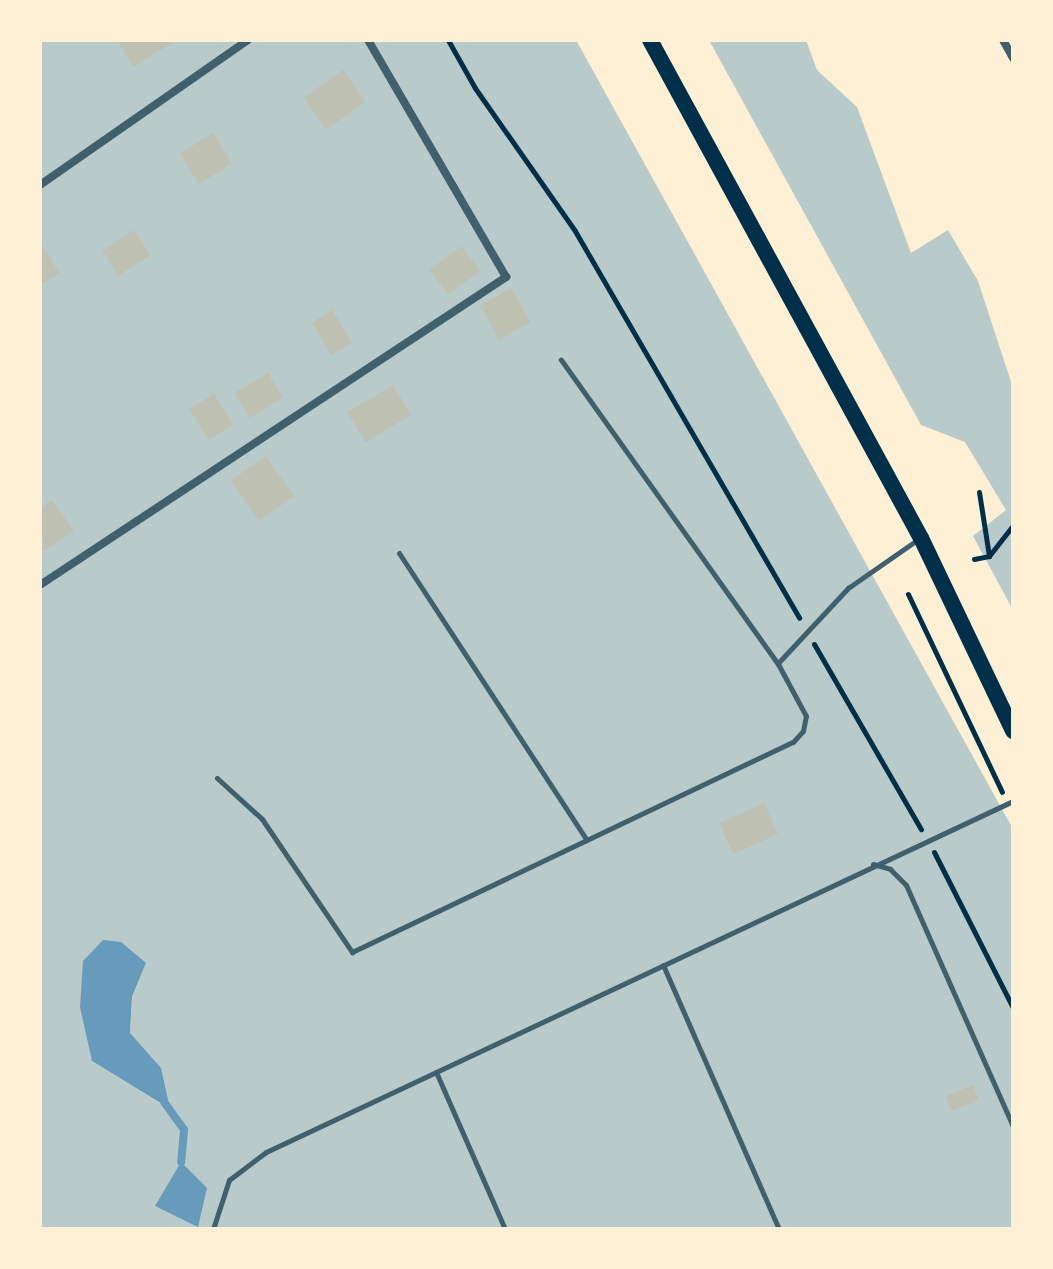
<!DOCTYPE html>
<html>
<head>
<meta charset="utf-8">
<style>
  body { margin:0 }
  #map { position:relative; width:1053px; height:1269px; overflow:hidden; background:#fdf0d5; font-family:Lato,sans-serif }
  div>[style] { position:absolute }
  .green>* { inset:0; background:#b9caca }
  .water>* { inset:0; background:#669bbc }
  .stream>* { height:8px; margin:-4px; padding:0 4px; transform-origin:4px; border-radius:4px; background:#669bbc }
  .building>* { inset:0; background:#bec0b2; transform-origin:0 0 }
  .path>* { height:5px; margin:-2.5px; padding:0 2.5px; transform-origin:2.5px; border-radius:2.5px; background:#003049 }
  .service>* { height:5px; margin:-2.5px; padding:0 2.5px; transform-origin:2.5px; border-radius:2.5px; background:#3f606c }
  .minor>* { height:8px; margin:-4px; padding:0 4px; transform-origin:4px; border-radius:4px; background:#3f606c }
  .primary>* { height:16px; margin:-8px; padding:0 8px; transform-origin:8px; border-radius:8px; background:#003049 }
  span { translate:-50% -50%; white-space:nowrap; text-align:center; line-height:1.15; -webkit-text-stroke:6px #fdf0d5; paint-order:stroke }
  .frame { position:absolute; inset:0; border:42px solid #fdf0d5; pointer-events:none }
</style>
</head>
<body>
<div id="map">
  <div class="green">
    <i style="clip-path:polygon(evenodd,40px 40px,576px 40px,1013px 829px,1013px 1229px,40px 1229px,40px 40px,146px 963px,132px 998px,130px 1033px,169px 1109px,92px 1061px,146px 963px)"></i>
    <i style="clip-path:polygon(709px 40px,806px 40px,817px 70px,857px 107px,911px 253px,948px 230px,978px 281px,1013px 388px,1013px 610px,973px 536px,1006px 510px,965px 442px,921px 425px)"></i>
  </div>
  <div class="water">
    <i style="clip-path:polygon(103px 940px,121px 942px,146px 963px,132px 997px,130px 1033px,161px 1068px,170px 1109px,92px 1061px,80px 1007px,83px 961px)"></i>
    <i style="clip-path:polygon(181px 1162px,207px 1188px,198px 1227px,155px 1206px)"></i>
  </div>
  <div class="stream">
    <i style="left:164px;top:1102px;width:34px;rotate:54deg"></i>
    <i style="left:184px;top:1130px;width:32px;rotate:95deg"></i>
  </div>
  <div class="building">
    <i style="clip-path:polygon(117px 40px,170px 40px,172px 43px,133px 67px)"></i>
    <i style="left:343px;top:70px;width:39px;height:48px;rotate:55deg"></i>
    <i style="left:213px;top:133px;width:36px;height:39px;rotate:58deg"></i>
    <i style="left:134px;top:230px;width:30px;height:38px;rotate:57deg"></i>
    <i style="clip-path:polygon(40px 241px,59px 273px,40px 285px)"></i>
    <i style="left:462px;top:246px;width:31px;height:40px;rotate:54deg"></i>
    <i style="left:511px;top:288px;width:39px;height:36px;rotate:60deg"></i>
    <i style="left:332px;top:310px;width:38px;height:24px;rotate:58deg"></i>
    <i style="left:268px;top:373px;width:29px;height:39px;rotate:59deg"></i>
    <i style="left:393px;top:385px;width:35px;height:53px;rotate:59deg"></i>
    <i style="left:214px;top:394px;width:36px;height:29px;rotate:58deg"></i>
    <i style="left:266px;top:456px;width:49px;height:43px;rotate:55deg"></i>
    <i style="clip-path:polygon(52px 500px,74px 531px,44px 551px,40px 508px)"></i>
    <i style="left:764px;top:803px;width:34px;height:49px;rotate:66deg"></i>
    <i style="left:973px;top:1085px;width:16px;height:30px;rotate:68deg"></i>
  </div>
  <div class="path">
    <i style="left:448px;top:40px;width:55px;rotate:60.6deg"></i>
    <i style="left:475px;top:88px;width:174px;rotate:55deg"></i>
    <i style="left:575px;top:231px;width:447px;rotate:59.9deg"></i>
    <i style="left:979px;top:492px;width:65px;rotate:81.1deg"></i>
    <i style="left:974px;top:559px;width:15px;rotate:-11deg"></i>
    <i style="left:989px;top:556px;width:39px;rotate:-52deg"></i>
    <i style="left:908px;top:594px;width:219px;rotate:64.6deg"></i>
    <i style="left:814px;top:644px;width:214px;rotate:60deg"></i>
    <i style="left:934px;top:852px;width:175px;rotate:63.1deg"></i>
  </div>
  <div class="service">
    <i style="left:399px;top:553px;width:343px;rotate:56.8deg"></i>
    <i style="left:778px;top:663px;width:103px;rotate:-47deg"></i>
    <i style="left:848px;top:588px;width:88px;rotate:-34.8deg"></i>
    <i style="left:217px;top:778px;width:61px;rotate:42.3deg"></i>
    <i style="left:262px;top:819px;width:161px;rotate:55.9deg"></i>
    <i style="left:352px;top:952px;width:488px;rotate:-25.5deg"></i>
    <i style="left:793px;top:742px;width:15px;rotate:-48deg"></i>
    <i style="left:803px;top:731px;width:15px;rotate:-79deg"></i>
    <i style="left:806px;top:716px;width:59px;rotate:-118.3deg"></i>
    <i style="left:778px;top:664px;width:374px;rotate:-125.5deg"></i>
    <i style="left:873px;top:864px;width:18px;rotate:16deg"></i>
    <i style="left:890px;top:869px;width:23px;rotate:45deg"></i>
    <i style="left:906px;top:885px;width:265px;rotate:66.1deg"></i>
    <i style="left:663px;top:965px;width:288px;rotate:66.3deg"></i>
    <i style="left:436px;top:1072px;width:171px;rotate:66.3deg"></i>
    <i style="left:213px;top:1229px;width:52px;rotate:-71.9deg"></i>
    <i style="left:229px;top:1180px;width:46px;rotate:-37.1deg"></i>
    <i style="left:266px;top:1152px;width:825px;rotate:-25.17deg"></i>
  </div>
  <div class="minor">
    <i style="left:1003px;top:40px;width:21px;rotate:61deg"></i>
    <i style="left:40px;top:185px;width:254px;rotate:-34.9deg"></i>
    <i style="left:40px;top:585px;width:559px;rotate:-33.46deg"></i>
    <i style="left:506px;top:277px;width:274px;rotate:-120.2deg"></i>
  </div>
  <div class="primary">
    <i style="left:650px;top:40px;width:567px;rotate:61.45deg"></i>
    <i style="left:921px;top:538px;width:214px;rotate:64.5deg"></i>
  </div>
  <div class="frame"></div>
</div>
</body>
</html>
